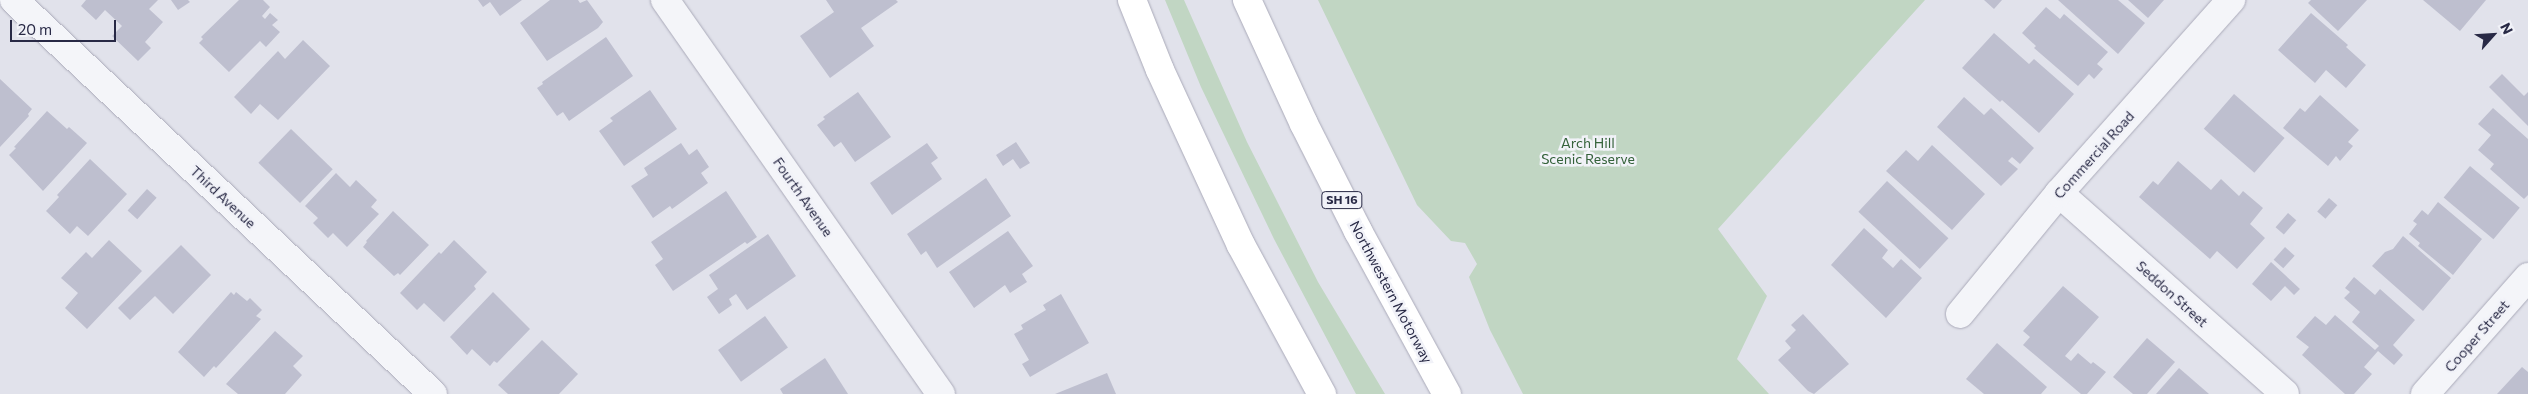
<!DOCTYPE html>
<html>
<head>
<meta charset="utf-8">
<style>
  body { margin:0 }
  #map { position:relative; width:2528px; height:394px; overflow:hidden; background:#e1e2eb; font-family:Commissioner,sans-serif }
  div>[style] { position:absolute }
  .green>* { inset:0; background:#c1d6c3 }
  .building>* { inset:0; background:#bebfcf; transform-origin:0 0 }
  .roads { filter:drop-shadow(0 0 1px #aaaab9) drop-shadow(0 0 1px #aaaab9) }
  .street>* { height:28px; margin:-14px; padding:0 14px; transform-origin:14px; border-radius:14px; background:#f4f5f9 }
  .highway>* { height:28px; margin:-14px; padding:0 14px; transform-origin:14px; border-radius:14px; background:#fff }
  span { translate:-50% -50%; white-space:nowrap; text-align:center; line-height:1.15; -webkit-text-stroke:5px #f1f2f8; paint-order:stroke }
  .shield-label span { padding:1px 4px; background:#f1f2f8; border:1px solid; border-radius:4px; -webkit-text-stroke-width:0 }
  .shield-label { font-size:12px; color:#282945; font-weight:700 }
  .park-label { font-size:14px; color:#34623a }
  .street-label { font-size:14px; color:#282945 }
  .north { position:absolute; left:2468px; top:10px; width:50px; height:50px; -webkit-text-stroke:4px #f1f2f8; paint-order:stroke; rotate:64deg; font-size:14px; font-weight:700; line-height:20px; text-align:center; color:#282945 }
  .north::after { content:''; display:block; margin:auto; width:18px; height:22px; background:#282945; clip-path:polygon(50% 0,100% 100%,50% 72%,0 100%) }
  .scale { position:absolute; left:10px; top:20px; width:106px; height:22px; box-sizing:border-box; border:2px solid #282945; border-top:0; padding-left:6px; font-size:15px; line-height:18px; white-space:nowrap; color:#282945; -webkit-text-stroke:4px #f1f2f8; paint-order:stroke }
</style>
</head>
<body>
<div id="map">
  <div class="green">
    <i style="clip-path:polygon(1165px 0,1184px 0,1247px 142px,1318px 282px,1385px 394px,1356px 394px,1274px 239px,1201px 87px)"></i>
    <i style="clip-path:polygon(1318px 0,1925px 0,1718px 229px,1767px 296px,1737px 359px,1769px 394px,1523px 394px,1490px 330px,1469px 277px,1477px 264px,1465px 243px,1451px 241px,1417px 205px)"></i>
  </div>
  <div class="building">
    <i style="clip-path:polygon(86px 0,158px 0,149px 9px,163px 22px,145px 42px,151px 48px,138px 61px,112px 36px,122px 26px,105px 10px,96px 20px,81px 6px)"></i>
    <i style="clip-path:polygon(171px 0,188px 0,190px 2px,178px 10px)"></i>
    <i style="clip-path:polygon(239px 0,263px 0,270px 7px,262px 16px,265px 19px,270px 13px,278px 20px,272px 25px,280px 32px,266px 47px,260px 41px,229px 72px,199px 43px,203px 39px,201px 37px)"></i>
    <i style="clip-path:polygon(478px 0,522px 0,500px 16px,490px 2px,483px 7px)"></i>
    <i style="clip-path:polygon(550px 0,578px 0,580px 3px,587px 0,603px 22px,598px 28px,547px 61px,520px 23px)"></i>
    <i style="clip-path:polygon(826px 0,896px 0,898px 2px,861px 28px,874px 46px,830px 78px,800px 36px,834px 12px)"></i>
    <i style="clip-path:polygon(1984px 0,2002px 0,1994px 9px)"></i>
    <i style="clip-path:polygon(2058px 0,2118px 0,2145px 23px,2118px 54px)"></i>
    <i style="clip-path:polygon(2128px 0,2164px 0,2148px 18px)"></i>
    <i style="clip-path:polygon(2311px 0,2367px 0,2338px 31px,2308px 3px)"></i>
    <i style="clip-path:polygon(2423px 0,2486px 0,2460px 31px)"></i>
    <i style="clip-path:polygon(2046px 7px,2060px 19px,2064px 14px,2108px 52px,2097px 64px,2103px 69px,2094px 79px,2089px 74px,2078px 86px,2034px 48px,2036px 46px,2022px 33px)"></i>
    <i style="clip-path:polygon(2311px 13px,2348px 45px,2346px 47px,2366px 65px,2346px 88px,2326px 70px,2315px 83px,2278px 50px)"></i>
    <i style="clip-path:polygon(1994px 33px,2029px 64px,2034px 59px,2074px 94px,2039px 133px,2002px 100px,2000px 102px,1962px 68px)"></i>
    <i style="clip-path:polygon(606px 37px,633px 76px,569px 121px,563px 112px,557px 116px,537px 88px,543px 84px,542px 82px)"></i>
    <i style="clip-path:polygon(303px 40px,330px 66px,278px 120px,260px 104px,251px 114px,234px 97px,278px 51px,285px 59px)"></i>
    <i style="clip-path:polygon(2502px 74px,2524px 96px,2528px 92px,2528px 126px,2489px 87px)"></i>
    <i style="clip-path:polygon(0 79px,32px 109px,28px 114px,29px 116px,0 147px)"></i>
    <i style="clip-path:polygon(650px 90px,677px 129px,624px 166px,599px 131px,613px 121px,610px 118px)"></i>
    <i style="clip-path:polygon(858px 92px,891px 137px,855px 162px,841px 142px,834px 147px,817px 125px,825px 119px,823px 117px)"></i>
    <i style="left:2234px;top:94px;width:67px;height:46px;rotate:41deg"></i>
    <i style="clip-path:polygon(2320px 95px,2359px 130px,2348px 142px,2353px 146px,2340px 161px,2336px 156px,2328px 166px,2283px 128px,2300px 108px,2305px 112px)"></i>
    <i style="clip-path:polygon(1964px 97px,1984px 115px,1991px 108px,2034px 148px,2020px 164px,2012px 157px,2008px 161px,2018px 169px,2001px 186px,1937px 127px)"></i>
    <i style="clip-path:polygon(2493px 108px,2528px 139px,2528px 195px,2524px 199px,2490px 169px,2494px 164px,2478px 150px,2491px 135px,2478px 124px)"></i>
    <i style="clip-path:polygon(47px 111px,67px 129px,69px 127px,87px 143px,43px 191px,9px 155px,16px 148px,14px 147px)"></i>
    <i style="left:291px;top:129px;width:58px;height:47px;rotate:44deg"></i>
    <i style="clip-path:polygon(1016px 142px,1030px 163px,1020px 169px,1013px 159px,1003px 166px,996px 155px)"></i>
    <i style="clip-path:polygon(681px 143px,689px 155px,697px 149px,709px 167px,701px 173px,708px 183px,672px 209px,670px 206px,653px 218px,631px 186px,648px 175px,644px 168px)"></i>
    <i style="clip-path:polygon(927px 143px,938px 158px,931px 163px,942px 179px,892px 215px,870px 183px)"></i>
    <i style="clip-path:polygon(1932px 145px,1985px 194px,1952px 230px,1886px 171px,1906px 150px,1918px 161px)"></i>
    <i style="clip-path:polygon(90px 159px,127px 194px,88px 236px,77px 226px,70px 234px,46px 211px,59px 197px,57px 195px)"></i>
    <i style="clip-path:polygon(2178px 161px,2211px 190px,2221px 179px,2239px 196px,2243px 191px,2263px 208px,2250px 224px,2265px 238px,2237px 269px,2217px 251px,2210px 259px,2139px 197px,2153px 181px,2158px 185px)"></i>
    <i style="left:2470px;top:166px;width:65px;height:41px;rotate:40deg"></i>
    <i style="clip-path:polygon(336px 173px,350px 187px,356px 180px,377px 200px,371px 207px,379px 214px,347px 247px,333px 233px,328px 238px,313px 223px,318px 218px,305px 206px)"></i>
    <i style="clip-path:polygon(986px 178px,1011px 216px,937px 268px,926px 251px,921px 255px,907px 234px)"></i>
    <i style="left:1887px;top:181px;width:84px;height:42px;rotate:43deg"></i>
    <i style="left:147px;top:189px;width:13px;height:29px;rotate:42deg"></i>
    <i style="clip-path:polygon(726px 191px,757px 237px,747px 244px,745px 242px,673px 291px,655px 265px,663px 259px,651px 242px)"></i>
    <i style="left:2329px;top:198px;width:11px;height:18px;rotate:41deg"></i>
    <i style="clip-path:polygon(2438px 202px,2482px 239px,2453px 275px,2418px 246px,2420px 243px,2409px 234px,2417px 224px,2413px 221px,2422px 210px,2428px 215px)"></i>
    <i style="clip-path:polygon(393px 211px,429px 245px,400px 275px,398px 273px,394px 276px,363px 247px,367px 242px,366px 241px)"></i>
    <i style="left:2288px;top:213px;width:11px;height:19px;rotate:41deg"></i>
    <i style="clip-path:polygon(1864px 228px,1888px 250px,1882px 258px,1893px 268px,1901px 259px,1922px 278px,1886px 318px,1831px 265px)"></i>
    <i style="clip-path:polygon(1008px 231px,1033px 266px,1022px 274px,1027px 282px,1010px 293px,1005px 285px,974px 308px,949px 272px)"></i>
    <i style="clip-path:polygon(768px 234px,796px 276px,747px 310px,736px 294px,729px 299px,732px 305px,719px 314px,707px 297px,718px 289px,709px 275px)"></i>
    <i style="clip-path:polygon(2403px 236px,2451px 278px,2423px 311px,2372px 266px,2385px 252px,2393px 249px)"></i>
    <i style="clip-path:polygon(109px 240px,142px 271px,87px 329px,65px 308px,78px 293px,61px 278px,86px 252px,92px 258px)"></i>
    <i style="clip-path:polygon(454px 240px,487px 272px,474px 286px,476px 289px,444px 322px,424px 303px,417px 310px,400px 293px,439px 252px,441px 254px)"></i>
    <i style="clip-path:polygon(181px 245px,211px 275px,173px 314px,155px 296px,130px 320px,118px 308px)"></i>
    <i style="left:2285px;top:247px;width:13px;height:17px;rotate:42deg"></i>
    <i style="clip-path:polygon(2271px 262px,2300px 289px,2294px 295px,2285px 286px,2271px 301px,2252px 284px)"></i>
    <i style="clip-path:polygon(2354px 277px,2375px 295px,2380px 289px,2415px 320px,2393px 345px,2403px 355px,2394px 365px,2378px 351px,2364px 367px,2372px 374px,2354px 394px,2345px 394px,2302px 355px,2309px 347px,2296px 337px,2315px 316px,2326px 325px,2335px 315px,2375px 350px,2379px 346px,2352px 322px,2360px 312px,2344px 298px,2350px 292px,2345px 288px)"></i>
    <i style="clip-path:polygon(2063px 286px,2099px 317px,2065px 356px,2071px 361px,2078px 353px,2091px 364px,2093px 362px,2106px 372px,2087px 394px,2081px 394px,2023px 345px,2030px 337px,2023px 331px)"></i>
    <i style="clip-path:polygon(231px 292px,234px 295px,236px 292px,247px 301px,250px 298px,262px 310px,256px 316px,261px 319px,216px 368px,214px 366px,204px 377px,178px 352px)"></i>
    <i style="clip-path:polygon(493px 292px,530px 329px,497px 363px,494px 361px,490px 366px,472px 349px,467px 355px,450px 337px)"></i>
    <i style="clip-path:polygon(1061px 294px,1089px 343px,1030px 377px,1022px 364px,1029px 360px,1014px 334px,1023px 329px,1021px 325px,1046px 310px,1043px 305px)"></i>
    <i style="clip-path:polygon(1803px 314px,1849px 364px,1814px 394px,1808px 391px,1778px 360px,1791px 348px,1785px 341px,1796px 330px,1791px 325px)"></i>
    <i style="left:765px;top:316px;width:39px;height:58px;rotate:54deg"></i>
    <i style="clip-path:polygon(275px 331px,303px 356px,293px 366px,302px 375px,285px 394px,238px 394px,226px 384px)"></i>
    <i style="clip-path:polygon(2147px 338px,2175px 362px,2147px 394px,2133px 394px,2113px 377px)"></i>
    <i style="clip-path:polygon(542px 340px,578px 374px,559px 394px,508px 394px,498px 385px)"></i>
    <i style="clip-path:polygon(1997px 343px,2047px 387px,2041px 394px,1984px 394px,1966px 379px)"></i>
    <i style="clip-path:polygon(825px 358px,848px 394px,783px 394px,780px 389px)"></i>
    <i style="clip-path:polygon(2522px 367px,2528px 372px,2528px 394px,2497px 394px)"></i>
    <i style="clip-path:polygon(2179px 368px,2209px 394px,2156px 394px)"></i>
    <i style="clip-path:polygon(1107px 373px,1116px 394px,1055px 394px)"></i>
  </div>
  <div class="roads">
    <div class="street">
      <i style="left:14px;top:0;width:575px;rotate:43.24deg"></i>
      <i style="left:665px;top:0;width:481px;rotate:55deg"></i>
      <i style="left:2059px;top:193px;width:302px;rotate:41.6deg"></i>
      <i style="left:1960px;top:314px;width:156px;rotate:-50.7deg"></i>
      <i style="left:2059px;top:193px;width:259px;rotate:-48.3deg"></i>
      <i style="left:2425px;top:394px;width:156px;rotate:-48.6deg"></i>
    </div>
    <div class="highway">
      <i style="left:1132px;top:0;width:75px;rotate:68.2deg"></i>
      <i style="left:1160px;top:70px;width:193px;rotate:65.2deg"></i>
      <i style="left:1241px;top:245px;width:170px;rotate:61.5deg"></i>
      <i style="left:1247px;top:0;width:136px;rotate:65.3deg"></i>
      <i style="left:1304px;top:124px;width:120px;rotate:63.2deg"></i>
      <i style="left:1358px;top:231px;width:186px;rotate:61.4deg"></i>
    </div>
  </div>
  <div class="shield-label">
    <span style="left:1342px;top:200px">SH 16</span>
  </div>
  <div class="park-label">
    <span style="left:1588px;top:151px">Arch Hill<br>Scenic Reserve</span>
  </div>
  <div class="street-label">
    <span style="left:2094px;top:155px;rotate:-48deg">Commercial Road</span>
    <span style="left:223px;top:197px;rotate:43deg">Third Avenue</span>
    <span style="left:803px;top:197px;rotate:55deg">Fourth Avenue</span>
    <span style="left:1391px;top:292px;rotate:62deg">Northwestern Motorway</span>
    <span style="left:2172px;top:294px;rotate:42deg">Seddon Street</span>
    <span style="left:2477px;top:336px;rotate:-49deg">Cooper Street</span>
  </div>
  <div class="north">N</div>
  <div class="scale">20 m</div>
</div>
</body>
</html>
